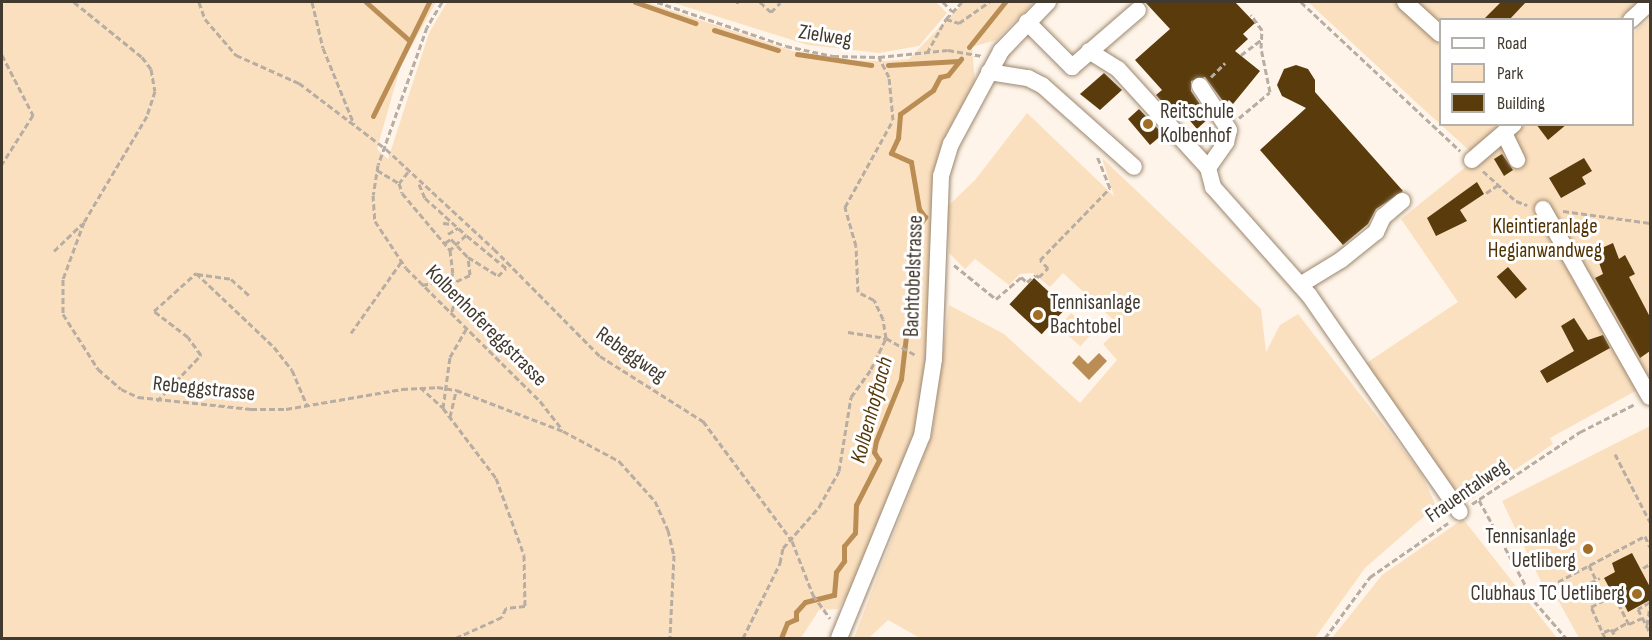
<!DOCTYPE html>
<html>
<head>
<meta charset="utf-8">
<style>
  body { margin:0 }
  #map { position:relative; width:1652px; height:640px; overflow:hidden; background:#fef4e9; font-family:"Sofia Sans Condensed",sans-serif }
  div>[style] { position:absolute }
  .green>* { inset:0; background:#fbe0c0; transform-origin:0 0 }
  .water>* { inset:0; background:#ba8d54 }
  .stream>* { height:5px; margin:-2.5px; padding:0 2.5px; transform-origin:2.5px; border-radius:2.5px; background:#ba8d54 }
  .building>* { inset:0; background:#5a3b0c; transform-origin:0 0 }
  .path>* { height:3px; margin-top:-1.5px; transform-origin:0; background:repeating-linear-gradient(90deg,#b7ada2 0 6px,transparent 0 9px) }
  .roads { filter:drop-shadow(0 0 2px #9c876e) drop-shadow(0 0 2px #9c876e) }
  .minor>* { height:16px; margin:-8px; padding:0 8px; transform-origin:8px; border-radius:8px; background:#fff }
  .dots>* { width:16px; height:16px; translate:-50% -50%; box-sizing:border-box; border:3px solid #fff; border-radius:50% }
  span { translate:-50% -50%; white-space:nowrap; text-align:center; line-height:1.15; -webkit-text-stroke:6px #fff; paint-order:stroke }
  .street-label { font-size:21px; color:#433a2f }
  .poi-label { font-size:21px; color:#433a2f }
  .left { translate:0 -50%; text-align:left }
  .right { translate:-100% -50%; text-align:right }
  .park-label { font-size:21px; color:#523302 }
  .water-label { font-size:22px; color:#58390a; font-style:italic }
  .frame { position:absolute; inset:0; border:3px solid #433a2f; pointer-events:none }
  .legend { position:absolute; left:1439px; top:18px; width:195px; height:108px; box-sizing:border-box; background:#fff; border:2px solid #b4b0ac; margin:0; padding:8px 10px; list-style:none; font-size:18px; color:#433a2f }
  .legend li { display:flex; align-items:center; gap:12px; height:30px }
  .legend b { width:30px; border:2px solid #b4b0ac }
</style>
</head>
<body>
<div id="map">
  <div class="green">
    <i style="clip-path:polygon(2px 2px,436px 2px,401px 65px,377px 149px,388px 159px,429px 33px,447px 2px,646px 2px,793px 51px,835px 60px,886px 61px,909px 59px,964px 2px,1034px 2px,996px 40px,972px 47px,975px 82px,944px 139px,926px 374px,915px 434px,850px 591px,838px 609px,819px 610px,801px 638px,2px 638px)"></i>
    <i style="clip-path:polygon(671px 2px,936px 2px,947px 13px,919px 46px,879px 53px,808px 45px)"></i>
    <i style="clip-path:polygon(1308px 2px,1646px 2px,1627px 19px,1440px 20px,1440px 124px,1507px 125px,1471px 152px,1418px 104px)"></i>
    <i style="clip-path:polygon(1650px 19px,1650px 383px,1550px 438px,1553px 444px,1463px 505px,1365px 364px,1458px 302px,1401px 219px,1518px 125px,1632px 124px,1633px 33px)"></i>
    <i style="clip-path:polygon(1027px 113px,1114px 196px,1102px 158px,1261px 309px,1266px 352px,1280px 325px,1298px 314px,1421px 473px,1436px 506px,1365px 568px,1315px 638px,920px 638px,888px 620px,869px 638px,854px 638px,932px 434px,949px 305px,1004px 334px,1080px 403px,1117px 360px,1103px 344px,1121px 327px,1063px 273px,1050px 287px,1033px 273px,1020px 274px,1009px 285px,975px 259px,965px 269px,949px 253px,947px 207px,975px 180px)"></i>
    <i style="left:1071px;top:313px;width:29px;height:19px;rotate:41deg"></i>
    <i style="clip-path:polygon(1650px 426px,1650px 638px,1579px 638px,1559px 602px,1548px 596px,1502px 501px)"></i>
    <i style="clip-path:polygon(1463px 519px,1557px 638px,1332px 638px,1382px 575px)"></i>
  </div>
  <div class="water">
    <i style="clip-path:polygon(1099px 353px,1107px 361px,1089px 380px,1072px 363px,1079px 355px,1088px 364px)"></i>
  </div>
  <div class="stream">
    <i style="left:366px;top:2px;width:57px;rotate:41.5deg"></i>
    <i style="left:635px;top:2px;width:64px;rotate:19.3deg"></i>
    <i style="left:714px;top:30px;width:67px;rotate:17.4deg"></i>
    <i style="left:969px;top:47px;width:58px;rotate:-51.3deg"></i>
    <i style="left:797px;top:54px;width:75px;rotate:8.5deg"></i>
    <i style="left:888px;top:65px;width:71px;rotate:-3.2deg"></i>
    <i style="left:373px;top:116px;width:127px;rotate:-63.8deg"></i>
    <i style="left:781px;top:638px;width:16px;rotate:-68deg"></i>
    <i style="left:787px;top:623px;width:10px;rotate:-24deg"></i>
    <i style="left:796px;top:619px;width:7px;rotate:-90deg"></i>
    <i style="left:796px;top:612px;width:13px;rotate:-48deg"></i>
    <i style="left:805px;top:602px;width:30px;rotate:-14deg"></i>
    <i style="left:834px;top:595px;width:23px;rotate:-85deg"></i>
    <i style="left:836px;top:572px;width:14px;rotate:-54deg"></i>
    <i style="left:844px;top:561px;width:15px;rotate:-90deg"></i>
    <i style="left:844px;top:546px;width:17px;rotate:-50deg"></i>
    <i style="left:855px;top:533px;width:28px;rotate:-88deg"></i>
    <i style="left:856px;top:505px;width:51px;rotate:-62.9deg"></i>
    <i style="left:879px;top:460px;width:9px;rotate:-122deg"></i>
    <i style="left:874px;top:452px;width:11px;rotate:-80deg"></i>
    <i style="left:876px;top:441px;width:67px;rotate:-68deg"></i>
    <i style="left:901px;top:379px;width:43px;rotate:-83.4deg"></i>
    <i style="left:906px;top:336px;width:22px;rotate:-69deg"></i>
    <i style="left:914px;top:315px;width:38px;rotate:-90deg"></i>
    <i style="left:914px;top:277px;width:11px;rotate:-112deg"></i>
    <i style="left:910px;top:267px;width:18px;rotate:-61deg"></i>
    <i style="left:919px;top:251px;width:23px;rotate:-95deg"></i>
    <i style="left:917px;top:228px;width:14px;rotate:-54deg"></i>
    <i style="left:925px;top:217px;width:10px;rotate:-127deg"></i>
    <i style="left:919px;top:209px;width:48px;rotate:-99.7deg"></i>
    <i style="left:911px;top:162px;width:22px;rotate:-156deg"></i>
    <i style="left:891px;top:153px;width:17px;rotate:-65deg"></i>
    <i style="left:898px;top:138px;width:24px;rotate:-85deg"></i>
    <i style="left:900px;top:114px;width:41px;rotate:-36deg"></i>
    <i style="left:933px;top:90px;width:15px;rotate:-62deg"></i>
    <i style="left:940px;top:77px;width:8px;rotate:-14deg"></i>
    <i style="left:948px;top:75px;width:21px;rotate:-51deg"></i>
  </div>
  <div class="building">
    <i style="clip-path:polygon(1145px 2px,1235px 2px,1255px 23px,1243px 34px,1248px 39px,1235px 51px,1260px 71px,1233px 104px,1229px 100px,1225px 104px,1205px 77px,1191px 81px,1191px 91px,1209px 118px,1197px 129px,1186px 116px,1179px 121px,1156px 95px,1162px 90px,1135px 60px,1170px 29px)"></i>
    <i style="clip-path:polygon(1501px 2px,1526px 2px,1509px 20px,1483px 20px)"></i>
    <i style="clip-path:polygon(1296px 65px,1308px 69px,1315px 80px,1315px 92px,1403px 191px,1376px 209px,1368px 224px,1343px 245px,1260px 150px,1306px 108px,1282px 96px,1277px 85px,1284px 69px)"></i>
    <i style="clip-path:polygon(1104px 73px,1122px 90px,1100px 110px,1080px 94px)"></i>
    <i style="clip-path:polygon(1139px 109px,1163px 134px,1150px 145px,1128px 119px)"></i>
    <i style="clip-path:polygon(1536px 124px,1567px 124px,1548px 140px)"></i>
    <i style="clip-path:polygon(1502px 154px,1513px 170px,1504px 176px,1494px 159px)"></i>
    <i style="clip-path:polygon(1584px 158px,1592px 171px,1582px 177px,1586px 184px,1561px 198px,1549px 178px)"></i>
    <i style="clip-path:polygon(1477px 182px,1484px 194px,1460px 210px,1467px 221px,1436px 236px,1427px 218px)"></i>
    <i style="clip-path:polygon(1613px 243px,1619px 259px,1625px 255px,1635px 274px,1629px 277px,1650px 317px,1650px 351px,1640px 358px,1595px 278px,1603px 274px,1595px 251px)"></i>
    <i style="left:1508px;top:267px;width:29px;height:15px;rotate:49deg"></i>
    <i style="left:1034px;top:278px;width:44px;height:36px;rotate:43deg"></i>
    <i style="clip-path:polygon(1574px 318px,1588px 340px,1603px 335px,1610px 348px,1547px 383px,1540px 371px,1574px 351px,1561px 326px)"></i>
    <i style="clip-path:polygon(1632px 553px,1650px 587px,1650px 600px,1628px 612px,1616px 588px,1611px 591px,1604px 578px,1615px 572px,1612px 563px)"></i>
  </div>
  <div class="path">
    <i style="left:74px;top:2px;width:87px;rotate:39deg"></i>
    <i style="left:142px;top:57px;width:15px;rotate:53deg"></i>
    <i style="left:151px;top:69px;width:22px;rotate:80deg"></i>
    <i style="left:155px;top:91px;width:26px;rotate:108deg"></i>
    <i style="left:147px;top:116px;width:123px;rotate:120.7deg"></i>
    <i style="left:84px;top:222px;width:61px;rotate:110.2deg"></i>
    <i style="left:63px;top:279px;width:35px;rotate:90deg"></i>
    <i style="left:63px;top:314px;width:65px;rotate:57.5deg"></i>
    <i style="left:98px;top:369px;width:30px;rotate:41deg"></i>
    <i style="left:121px;top:389px;width:19px;rotate:25deg"></i>
    <i style="left:138px;top:397px;width:114px;rotate:6.1deg"></i>
    <i style="left:251px;top:409px;width:35px"></i>
    <i style="left:286px;top:409px;width:118px;rotate:-9.8deg"></i>
    <i style="left:402px;top:389px;width:35px;rotate:-3deg"></i>
    <i style="left:437px;top:387px;width:19px;rotate:9deg"></i>
    <i style="left:456px;top:390px;width:115px;rotate:21deg"></i>
    <i style="left:563px;top:431px;width:64px;rotate:28.2deg"></i>
    <i style="left:619px;top:461px;width:54px;rotate:48deg"></i>
    <i style="left:655px;top:501px;width:32px;rotate:66deg"></i>
    <i style="left:668px;top:530px;width:26px;rotate:77deg"></i>
    <i style="left:674px;top:555px;width:83px;rotate:92.8deg"></i>
    <i style="left:199px;top:2px;width:18px;rotate:71deg"></i>
    <i style="left:205px;top:19px;width:48px;rotate:49.3deg"></i>
    <i style="left:236px;top:55px;width:69px;rotate:24deg"></i>
    <i style="left:299px;top:83px;width:109px;rotate:37.2deg"></i>
    <i style="left:386px;top:149px;width:147px;rotate:42.8deg"></i>
    <i style="left:494px;top:249px;width:151px;rotate:45.3deg"></i>
    <i style="left:600px;top:356px;width:122px;rotate:32.3deg"></i>
    <i style="left:703px;top:421px;width:149px;rotate:53.4deg"></i>
    <i style="left:792px;top:541px;width:58px;rotate:68.7deg"></i>
    <i style="left:813px;top:595px;width:29px;rotate:54deg"></i>
    <i style="left:312px;top:2px;width:47px;rotate:76.6deg"></i>
    <i style="left:323px;top:48px;width:82px;rotate:67.8deg"></i>
    <i style="left:442px;top:2px;width:29px;rotate:121deg"></i>
    <i style="left:427px;top:27px;width:146px;rotate:109.5deg"></i>
    <i style="left:378px;top:165px;width:30px;rotate:99deg"></i>
    <i style="left:373px;top:195px;width:26px;rotate:86deg"></i>
    <i style="left:375px;top:221px;width:56px;rotate:56.6deg"></i>
    <i style="left:406px;top:268px;width:189px;rotate:44.8deg"></i>
    <i style="left:540px;top:401px;width:36px;rotate:52deg"></i>
    <i style="left:657px;top:2px;width:136px;rotate:18.8deg"></i>
    <i style="left:786px;top:46px;width:48px;rotate:12deg"></i>
    <i style="left:833px;top:56px;width:46px;rotate:1.2deg"></i>
    <i style="left:879px;top:57px;width:69px;rotate:-5.8deg"></i>
    <i style="left:948px;top:50px;width:35px;rotate:10deg"></i>
    <i style="left:736px;top:2px;width:3px"></i>
    <i style="left:760px;top:2px;width:15px;rotate:42deg"></i>
    <i style="left:771px;top:12px;width:13px;rotate:-45deg"></i>
    <i style="left:943px;top:2px;width:13px;rotate:45deg"></i>
    <i style="left:1301px;top:2px;width:218px;rotate:43.1deg"></i>
    <i style="left:946px;top:19px;width:14px;rotate:17deg"></i>
    <i style="left:959px;top:23px;width:37px;rotate:-35deg"></i>
    <i style="left:927px;top:53px;width:39px;rotate:-61deg"></i>
    <i style="left:946px;top:19px;width:23px;rotate:-47deg"></i>
    <i style="left:2px;top:55px;width:68px;rotate:62.7deg"></i>
    <i style="left:33px;top:115px;width:58px;rotate:122.3deg"></i>
    <i style="left:1241px;top:55px;width:25px;rotate:-37deg"></i>
    <i style="left:1211px;top:77px;width:20px;rotate:-45deg"></i>
    <i style="left:1239px;top:118px;width:40px;rotate:-40deg"></i>
    <i style="left:1270px;top:92px;width:45px;rotate:-101.6deg"></i>
    <i style="left:1261px;top:48px;width:18px;rotate:-87deg"></i>
    <i style="left:1262px;top:30px;width:19px;rotate:-126deg"></i>
    <i style="left:377px;top:170px;width:26px;rotate:31deg"></i>
    <i style="left:1483px;top:171px;width:45px;rotate:42.3deg"></i>
    <i style="left:1516px;top:201px;width:12px;rotate:20deg"></i>
    <i style="left:408px;top:172px;width:14px;rotate:129deg"></i>
    <i style="left:399px;top:183px;width:10px;rotate:73deg"></i>
    <i style="left:402px;top:193px;width:75px;rotate:49.9deg"></i>
    <i style="left:419px;top:184px;width:15px;rotate:67deg"></i>
    <i style="left:425px;top:198px;width:55px;rotate:42.1deg"></i>
    <i style="left:466px;top:235px;width:22px;rotate:137deg"></i>
    <i style="left:450px;top:250px;width:23px;rotate:83deg"></i>
    <i style="left:453px;top:273px;width:13px;rotate:113deg"></i>
    <i style="left:448px;top:285px;width:14px;rotate:56deg"></i>
    <i style="left:456px;top:297px;width:18px;rotate:106deg"></i>
    <i style="left:1486px;top:193px;width:14px;rotate:-34deg"></i>
    <i style="left:1563px;top:211px;width:88px;rotate:7.9deg"></i>
    <i style="left:443px;top:223px;width:9px;rotate:6deg"></i>
    <i style="left:448px;top:234px;width:12px;rotate:-31deg"></i>
    <i style="left:445px;top:243px;width:7px;rotate:-34deg"></i>
    <i style="left:451px;top:239px;width:25px;rotate:47deg"></i>
    <i style="left:54px;top:251px;width:39px;rotate:-44deg"></i>
    <i style="left:954px;top:265px;width:54px;rotate:39deg"></i>
    <i style="left:996px;top:299px;width:33px;rotate:-41deg"></i>
    <i style="left:1021px;top:277px;width:8px;rotate:40deg"></i>
    <i style="left:1027px;top:282px;width:11px;rotate:-38deg"></i>
    <i style="left:1036px;top:275px;width:4px;rotate:34deg"></i>
    <i style="left:1039px;top:277px;width:13px;rotate:-45deg"></i>
    <i style="left:1048px;top:268px;width:11px;rotate:-135deg"></i>
    <i style="left:1040px;top:260px;width:100px;rotate:-45.8deg"></i>
    <i style="left:1110px;top:188px;width:35px;rotate:-112deg"></i>
    <i style="left:197px;top:274px;width:34px;rotate:8deg"></i>
    <i style="left:231px;top:279px;width:24px;rotate:42deg"></i>
    <i style="left:422px;top:285px;width:15px;rotate:-11deg"></i>
    <i style="left:437px;top:282px;width:11px;rotate:15deg"></i>
    <i style="left:448px;top:285px;width:24px;rotate:-24deg"></i>
    <i style="left:470px;top:275px;width:18px;rotate:-96deg"></i>
    <i style="left:468px;top:257px;width:36px;rotate:32deg"></i>
    <i style="left:498px;top:276px;width:11px;rotate:-45deg"></i>
    <i style="left:506px;top:268px;width:52px;rotate:-140.5deg"></i>
    <i style="left:848px;top:332px;width:38px;rotate:9deg"></i>
    <i style="left:886px;top:338px;width:36px;rotate:30deg"></i>
    <i style="left:351px;top:333px;width:87px;rotate:-54.8deg"></i>
    <i style="left:420px;top:387px;width:31px;rotate:42deg"></i>
    <i style="left:443px;top:408px;width:88px;rotate:52.9deg"></i>
    <i style="left:496px;top:478px;width:82px;rotate:70deg"></i>
    <i style="left:524px;top:555px;width:51px;rotate:88.9deg"></i>
    <i style="left:525px;top:606px;width:19px;rotate:174deg"></i>
    <i style="left:506px;top:608px;width:10px;rotate:114deg"></i>
    <i style="left:502px;top:617px;width:51px;rotate:155.5deg"></i>
    <i style="left:157px;top:401px;width:64px;rotate:-46.3deg"></i>
    <i style="left:201px;top:355px;width:22px;rotate:-126deg"></i>
    <i style="left:188px;top:337px;width:43px;rotate:-142.6deg"></i>
    <i style="left:154px;top:311px;width:57px;rotate:-42.1deg"></i>
    <i style="left:196px;top:273px;width:108px;rotate:43.5deg"></i>
    <i style="left:274px;top:347px;width:29px;rotate:52deg"></i>
    <i style="left:292px;top:370px;width:39px;rotate:67deg"></i>
    <i style="left:443px;top:408px;width:51px;rotate:-82.2deg"></i>
    <i style="left:450px;top:357px;width:32px;rotate:-60deg"></i>
    <i style="left:450px;top:417px;width:28px;rotate:-77deg"></i>
    <i style="left:1615px;top:454px;width:76px;rotate:62.8deg"></i>
    <i style="left:1479px;top:500px;width:115px;rotate:61.4deg"></i>
    <i style="left:1534px;top:601px;width:49px;rotate:49.1deg"></i>
    <i style="left:1472px;top:504px;width:130px;rotate:-33.7deg"></i>
    <i style="left:1580px;top:432px;width:62px;rotate:-27deg"></i>
    <i style="left:1589px;top:565px;width:17px;rotate:65deg"></i>
    <i style="left:1643px;top:568px;width:8px;rotate:-30deg"></i>
    <i style="left:1550px;top:586px;width:107px;rotate:-27.8deg"></i>
    <i style="left:1645px;top:536px;width:12px;rotate:66deg"></i>
    <i style="left:1600px;top:602px;width:21px;rotate:-118deg"></i>
    <i style="left:1590px;top:583px;width:11px;rotate:-27deg"></i>
    <i style="left:1650px;top:602px;width:14px;rotate:150deg"></i>
    <i style="left:1638px;top:609px;width:27px;rotate:63deg"></i>
    <i style="left:1647px;top:625px;width:18px;rotate:-81deg"></i>
    <i style="left:1613px;top:631px;width:17px;rotate:-31deg"></i>
    <i style="left:1604px;top:632px;width:8px;rotate:-23deg"></i>
    <i style="left:1611px;top:629px;width:9px;rotate:58deg"></i>
    <i style="left:743px;top:638px;width:84px;rotate:-63.7deg"></i>
    <i style="left:780px;top:563px;width:15px;rotate:-79deg"></i>
    <i style="left:783px;top:548px;width:55px;rotate:-48.7deg"></i>
    <i style="left:819px;top:507px;width:41px;rotate:-60.9deg"></i>
    <i style="left:839px;top:471px;width:75px;rotate:-80.8deg"></i>
    <i style="left:851px;top:397px;width:34px;rotate:-54deg"></i>
    <i style="left:871px;top:369px;width:34px;rotate:-64deg"></i>
    <i style="left:886px;top:338px;width:19px;rotate:-99deg"></i>
    <i style="left:883px;top:319px;width:21px;rotate:-115deg"></i>
    <i style="left:874px;top:300px;width:18px;rotate:-153deg"></i>
    <i style="left:858px;top:292px;width:46px;rotate:-92.5deg"></i>
    <i style="left:856px;top:246px;width:41px;rotate:-105.8deg"></i>
    <i style="left:845px;top:207px;width:99px;rotate:-61.1deg"></i>
    <i style="left:893px;top:120px;width:43px;rotate:-95.3deg"></i>
    <i style="left:889px;top:77px;width:22px;rotate:-117deg"></i>
    <i style="left:1325px;top:638px;width:76px;rotate:-53.6deg"></i>
    <i style="left:1370px;top:577px;width:95px;rotate:-34.7deg"></i>
    <i style="left:1605px;top:638px;width:34px;rotate:-114deg"></i>
    <i style="left:1591px;top:607px;width:26px;rotate:-28deg"></i>
    <i style="left:1614px;top:595px;width:33px;rotate:63deg"></i>
    <i style="left:1629px;top:624px;width:14px;rotate:-25deg"></i>
  </div>
  <div class="roads">
    <div class="minor">
      <i style="left:1405px;top:2px;width:47px;rotate:42.4deg"></i>
      <i style="left:1631px;top:20px;width:26px;rotate:-43deg"></i>
      <i style="left:1027px;top:22px;width:64px;rotate:45deg"></i>
      <i style="left:1072px;top:67px;width:87px;rotate:-40.8deg"></i>
      <i style="left:1089px;top:51px;width:34px;rotate:32deg"></i>
      <i style="left:1118px;top:69px;width:134px;rotate:47.7deg"></i>
      <i style="left:1208px;top:168px;width:32px;rotate:-55deg"></i>
      <i style="left:1226px;top:142px;width:12px;rotate:-76deg"></i>
      <i style="left:1229px;top:130px;width:53px;rotate:-123.4deg"></i>
      <i style="left:989px;top:72px;width:39px;rotate:9deg"></i>
      <i style="left:1028px;top:78px;width:16px;rotate:27deg"></i>
      <i style="left:1042px;top:85px;width:123px;rotate:41.7deg"></i>
      <i style="left:1504px;top:133px;width:30px;rotate:64deg"></i>
      <i style="left:1472px;top:160px;width:55px;rotate:-40.6deg"></i>
      <i style="left:1208px;top:168px;width:20px;rotate:75deg"></i>
      <i style="left:1213px;top:187px;width:144px;rotate:48.4deg"></i>
      <i style="left:1309px;top:295px;width:264px;rotate:55.2deg"></i>
      <i style="left:1543px;top:209px;width:216px;rotate:60.4deg"></i>
      <i style="left:1300px;top:285px;width:48px;rotate:-31.4deg"></i>
      <i style="left:1341px;top:260px;width:45px;rotate:-38.7deg"></i>
      <i style="left:1376px;top:232px;width:17px;rotate:-65deg"></i>
      <i style="left:1383px;top:217px;width:25px;rotate:-40deg"></i>
      <i style="left:839px;top:638px;width:218px;rotate:-67.7deg"></i>
      <i style="left:922px;top:436px;width:78px;rotate:-81.1deg"></i>
      <i style="left:934px;top:359px;width:183px;rotate:-87.8deg"></i>
      <i style="left:941px;top:176px;width:34px;rotate:-73deg"></i>
      <i style="left:951px;top:144px;width:106px;rotate:-61.7deg"></i>
      <i style="left:1001px;top:51px;width:68px;rotate:-46.2deg"></i>
    </div>
  </div>
  <div class="dots">
    <i style="left:1148px;top:124px;background:#a16e25"></i>
    <i style="left:1038px;top:315px;background:#a16e25"></i>
    <i style="left:1588px;top:549px;background:#a16e25"></i>
    <i style="left:1637px;top:594px;background:#a16e25"></i>
  </div>
  <div class="street-label">
    <span style="left:825px;top:36px;rotate:9deg">Zielweg</span>
    <span style="left:914px;top:276px;rotate:-88deg">Bachtobelstrasse</span>
    <span style="left:486px;top:326px;rotate:45deg">Kolbenhofereggstrasse</span>
    <span style="left:631px;top:355px;rotate:35deg">Rebeggweg</span>
    <span style="left:204px;top:389px;rotate:6deg">Rebeggstrasse</span>
    <span style="left:1467px;top:491px;rotate:-35deg">Frauentalweg</span>
  </div>
  <div class="poi-label">
    <span class="left" style="left:1160px;top:124px">Reitschule<br>Kolbenhof</span>
    <span class="left" style="left:1050px;top:315px">Tennisanlage<br>Bachtobel</span>
    <span class="right" style="left:1576px;top:549px">Tennisanlage<br>Uetliberg</span>
    <span class="right" style="left:1625px;top:594px">Clubhaus TC Uetliberg</span>
  </div>
  <div class="park-label">
    <span style="left:1545px;top:239px">Kleintieranlage<br>Hegianwandweg</span>
  </div>
  <div class="water-label">
    <span style="left:872px;top:410px;rotate:-75deg">Kolbenhofbach</span>
  </div>
  <div class="frame"></div>
  <ul class="legend">
  <li><b style="height:8px;background:#fff"></b>Road</li>
  <li><b style="height:16px;background:#fbe0c0"></b>Park</li>
  <li><b style="height:16px;background:#5a3b0c"></b>Building</li>
  </ul>
</div>
</body>
</html>
